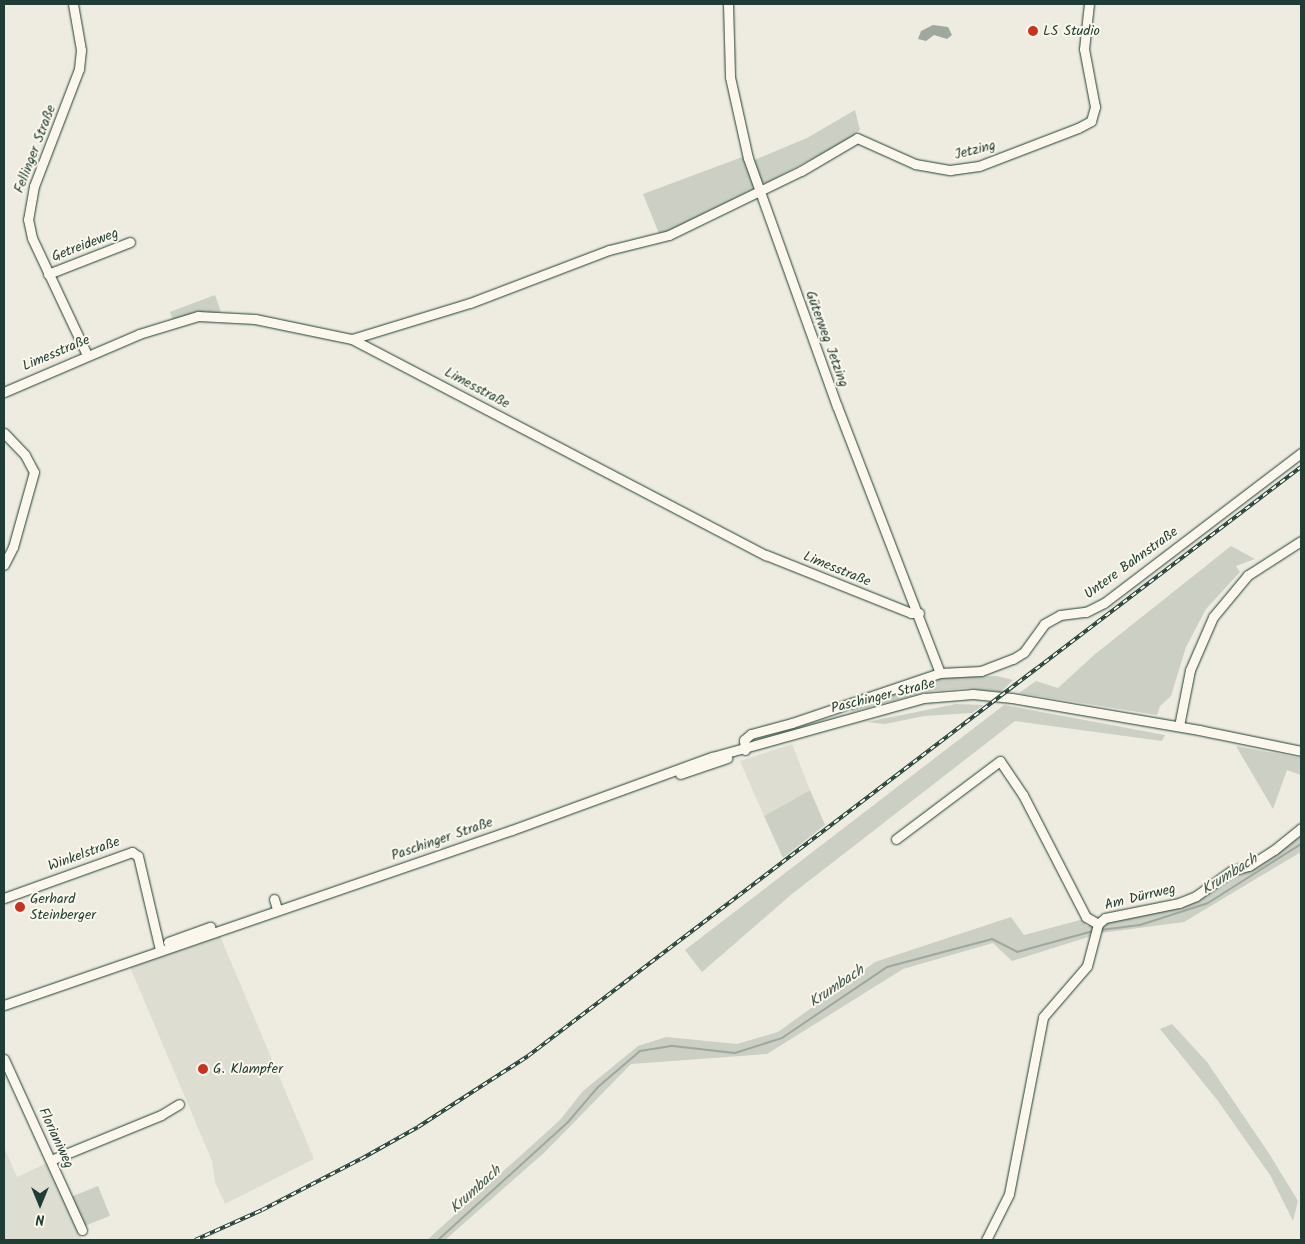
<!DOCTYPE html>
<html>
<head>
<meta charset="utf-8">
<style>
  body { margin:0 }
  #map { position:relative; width:1305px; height:1244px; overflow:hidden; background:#eeece1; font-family:Kalam,sans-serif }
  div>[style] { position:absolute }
  .built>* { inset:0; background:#ddddd2 }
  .green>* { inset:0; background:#cbcfc4; transform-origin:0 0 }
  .water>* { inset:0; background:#9fa89f }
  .stream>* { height:2px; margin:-1px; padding:0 1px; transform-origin:1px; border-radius:1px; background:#9fa89f }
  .roads { filter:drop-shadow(0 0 1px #1f3d34) drop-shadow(0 0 1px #1f3d34) }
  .minor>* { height:9px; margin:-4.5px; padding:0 4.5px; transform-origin:4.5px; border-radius:4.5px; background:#fbf7ec }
  .rail>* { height:4px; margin-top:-2px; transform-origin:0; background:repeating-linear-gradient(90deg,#fbf7ec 0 5.5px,#1f3d34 0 11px); box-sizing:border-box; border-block:1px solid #1f3d34 }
  .dots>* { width:14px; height:14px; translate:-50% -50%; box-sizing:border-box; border:2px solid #fbf7ec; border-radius:50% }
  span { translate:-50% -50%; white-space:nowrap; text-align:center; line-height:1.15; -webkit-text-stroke:4px #fbf7ec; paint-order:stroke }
  .poi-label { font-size:14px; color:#1f3d34 }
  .left { translate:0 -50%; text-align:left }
  .street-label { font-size:14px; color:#1f3d34 }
  .water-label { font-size:15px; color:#455d54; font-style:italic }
  .frame { position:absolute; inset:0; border:5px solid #1f3d34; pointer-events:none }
  .north { position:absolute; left:15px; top:1179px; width:50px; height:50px; -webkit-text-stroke:4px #fbf7ec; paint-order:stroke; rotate:180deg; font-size:14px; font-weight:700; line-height:20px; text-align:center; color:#1f3d34 }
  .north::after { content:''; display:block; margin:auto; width:18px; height:22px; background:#1f3d34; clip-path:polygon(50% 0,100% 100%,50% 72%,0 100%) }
</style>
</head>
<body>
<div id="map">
  <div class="built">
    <i style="clip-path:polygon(792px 744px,810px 790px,764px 816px,740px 761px)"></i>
    <i style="clip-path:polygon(220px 936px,314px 1159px,225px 1204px,215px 1182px,212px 1161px,130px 967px)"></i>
    <i style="clip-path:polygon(4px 1147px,17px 1177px,47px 1163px,82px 1240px,4px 1240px)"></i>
  </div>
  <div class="green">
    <i style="clip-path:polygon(855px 110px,860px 130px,848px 140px,766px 183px,761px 182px,752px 161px,807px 138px)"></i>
    <i style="clip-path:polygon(745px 156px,755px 188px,660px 236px,643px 194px)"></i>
    <i style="clip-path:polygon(215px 295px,221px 312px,173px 320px,170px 312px)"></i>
    <i style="clip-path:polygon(1231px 546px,1255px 559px,1236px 566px,1240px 572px,1206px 609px,1186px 647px,1171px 696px,1160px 706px,1157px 715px,1019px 693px,1036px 681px,1058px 688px,1094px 655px)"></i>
    <i style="clip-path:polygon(997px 676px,1013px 680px,1001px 692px,967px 688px,925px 692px,852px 712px,851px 705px,922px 681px,946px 677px)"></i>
    <i style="clip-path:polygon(956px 704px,984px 705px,972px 713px,924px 716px,885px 724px,867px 722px)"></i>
    <i style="clip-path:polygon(1004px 705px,1165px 735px,1162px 741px,1015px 721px,792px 894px,702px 972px,685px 950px)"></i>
    <i style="clip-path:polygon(1236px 746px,1301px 758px,1301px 775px,1287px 770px,1273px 809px)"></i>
    <i style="clip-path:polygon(810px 790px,825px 825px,783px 858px,764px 816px)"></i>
    <i style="clip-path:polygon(1301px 836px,1301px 852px,1184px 922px,1101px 933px,1012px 961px,993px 943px,903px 969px,767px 1054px,631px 1064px,545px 1152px,445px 1240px,427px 1240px,560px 1120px,583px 1091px,638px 1046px,666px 1037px,737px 1044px,778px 1032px,875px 962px,1011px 917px,1024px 935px,1084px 919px,1086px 926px,1199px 901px,1233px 876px,1251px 869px)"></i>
    <i style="clip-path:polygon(1172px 1024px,1207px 1062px,1270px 1155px,1298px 1201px,1293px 1221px,1270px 1175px,1218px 1101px,1160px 1029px)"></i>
    <i style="left:98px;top:1186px;width:32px;height:28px;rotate:68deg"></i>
  </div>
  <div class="water">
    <i style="clip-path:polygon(933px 25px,948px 27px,952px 35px,947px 39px,934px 35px,926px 41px,918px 39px,921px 31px)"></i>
  </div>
  <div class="stream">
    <i style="left:1100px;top:930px;width:40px;rotate:-7.1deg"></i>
    <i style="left:1140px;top:925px;width:71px;rotate:-17.9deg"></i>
    <i style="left:1208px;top:903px;width:110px;rotate:-32.4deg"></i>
    <i style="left:438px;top:1240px;width:176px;rotate:-42.2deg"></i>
    <i style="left:568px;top:1122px;width:46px;rotate:-49.4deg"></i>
    <i style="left:598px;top:1087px;width:55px;rotate:-40.6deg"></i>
    <i style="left:640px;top:1051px;width:33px;rotate:-9deg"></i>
    <i style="left:673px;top:1046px;width:62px;rotate:6.4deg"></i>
    <i style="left:735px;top:1053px;width:49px;rotate:-17.7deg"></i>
    <i style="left:782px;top:1038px;width:127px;rotate:-34.1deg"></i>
    <i style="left:887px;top:967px;width:109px;rotate:-14.9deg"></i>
    <i style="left:992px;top:939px;width:28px;rotate:27deg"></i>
    <i style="left:1017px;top:952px;width:79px;rotate:-15.4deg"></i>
  </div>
  <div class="roads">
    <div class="minor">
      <i style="left:73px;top:4px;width:47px;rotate:80.1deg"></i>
      <i style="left:81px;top:50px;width:19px;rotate:96deg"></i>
      <i style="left:79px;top:69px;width:125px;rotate:111deg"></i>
      <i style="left:34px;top:186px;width:34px;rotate:100deg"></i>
      <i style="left:28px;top:219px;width:19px;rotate:78deg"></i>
      <i style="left:32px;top:238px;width:129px;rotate:64.8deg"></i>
      <i style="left:728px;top:4px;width:73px;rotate:88.4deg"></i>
      <i style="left:730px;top:77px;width:83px;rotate:77.5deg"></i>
      <i style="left:748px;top:158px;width:263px;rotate:70.3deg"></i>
      <i style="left:837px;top:406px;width:286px;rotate:68.9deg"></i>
      <i style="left:48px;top:274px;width:88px;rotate:-21.3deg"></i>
      <i style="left:352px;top:339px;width:123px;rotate:-17deg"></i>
      <i style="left:470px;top:303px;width:149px;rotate:-20.9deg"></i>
      <i style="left:609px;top:250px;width:62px;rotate:-14deg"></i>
      <i style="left:669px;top:235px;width:147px;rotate:-25.9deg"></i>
      <i style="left:801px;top:171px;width:65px;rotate:-30.5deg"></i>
      <i style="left:857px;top:138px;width:64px;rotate:24.1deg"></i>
      <i style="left:915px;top:164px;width:36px;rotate:10deg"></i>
      <i style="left:950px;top:170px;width:29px;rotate:-8deg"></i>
      <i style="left:979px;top:166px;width:106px;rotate:-21deg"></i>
      <i style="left:1078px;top:128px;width:15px;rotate:-28deg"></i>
      <i style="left:1091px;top:121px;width:15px;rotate:-74deg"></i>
      <i style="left:1095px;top:107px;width:59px;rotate:-100.7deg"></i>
      <i style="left:1084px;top:49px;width:45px;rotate:-83.7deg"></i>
      <i style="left:4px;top:392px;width:147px;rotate:-23.2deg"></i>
      <i style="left:139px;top:334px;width:62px;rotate:-17deg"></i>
      <i style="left:198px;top:316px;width:57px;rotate:3deg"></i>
      <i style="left:255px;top:319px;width:99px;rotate:11.7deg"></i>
      <i style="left:352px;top:339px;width:467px;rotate:27.6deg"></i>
      <i style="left:766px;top:555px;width:156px;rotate:21.8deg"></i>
      <i style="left:911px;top:613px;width:8px"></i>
      <i style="left:4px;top:433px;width:30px;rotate:46deg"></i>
      <i style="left:25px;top:455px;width:19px;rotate:62deg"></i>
      <i style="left:34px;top:472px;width:78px;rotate:105.6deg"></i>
      <i style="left:13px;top:547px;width:20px;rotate:117deg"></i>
      <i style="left:1179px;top:726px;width:57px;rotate:-78.9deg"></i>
      <i style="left:1190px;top:670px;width:58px;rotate:-66.5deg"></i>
      <i style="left:1213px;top:617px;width:55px;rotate:-50.2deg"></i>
      <i style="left:1248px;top:575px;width:63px;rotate:-32.7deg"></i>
      <i style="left:745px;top:750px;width:10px;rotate:-96deg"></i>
      <i style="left:744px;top:740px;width:9px;rotate:-41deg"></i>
      <i style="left:751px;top:734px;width:42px;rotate:-15deg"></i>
      <i style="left:792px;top:723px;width:156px;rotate:-18.7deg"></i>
      <i style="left:940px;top:673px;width:41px;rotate:-2.8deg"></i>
      <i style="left:981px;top:671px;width:34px;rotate:-21deg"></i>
      <i style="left:1013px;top:659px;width:13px;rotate:-32deg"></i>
      <i style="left:1024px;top:652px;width:34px;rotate:-54deg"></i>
      <i style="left:1044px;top:624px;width:18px;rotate:-29deg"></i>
      <i style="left:1060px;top:615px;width:26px;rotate:-7deg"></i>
      <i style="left:1086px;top:612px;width:20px;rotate:-27deg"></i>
      <i style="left:1104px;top:603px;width:248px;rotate:-37.3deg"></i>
      <i style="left:680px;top:774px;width:50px;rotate:-18.8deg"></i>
      <i style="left:896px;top:839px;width:130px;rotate:-36.9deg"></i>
      <i style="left:1000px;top:761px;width:41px;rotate:55.9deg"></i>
      <i style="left:1023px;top:795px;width:137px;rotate:62.7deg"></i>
      <i style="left:1086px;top:917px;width:14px;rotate:30deg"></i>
      <i style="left:4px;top:898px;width:136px;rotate:-19.8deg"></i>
      <i style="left:132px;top:852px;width:7px;rotate:34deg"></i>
      <i style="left:138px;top:856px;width:97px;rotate:76.8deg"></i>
      <i style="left:274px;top:899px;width:10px;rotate:73deg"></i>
      <i style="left:168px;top:942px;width:45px;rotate:-19.7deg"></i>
      <i style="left:4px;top:1005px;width:537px;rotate:-19.01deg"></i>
      <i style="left:512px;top:830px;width:213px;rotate:-20.1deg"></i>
      <i style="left:712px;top:757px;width:220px;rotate:-15.6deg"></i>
      <i style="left:924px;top:698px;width:49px;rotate:-4.7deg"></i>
      <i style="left:973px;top:694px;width:39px;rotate:6deg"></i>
      <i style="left:1012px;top:698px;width:190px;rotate:9.7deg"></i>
      <i style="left:1199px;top:730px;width:104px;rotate:11.6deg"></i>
      <i style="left:4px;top:1059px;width:188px;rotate:65.5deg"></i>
      <i style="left:51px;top:1160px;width:119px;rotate:-22.2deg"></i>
      <i style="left:161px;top:1115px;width:21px;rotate:-31deg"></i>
      <i style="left:986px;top:1240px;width:51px;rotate:-63.4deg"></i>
      <i style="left:1009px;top:1194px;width:180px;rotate:-79.1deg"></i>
      <i style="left:1043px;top:1017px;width:67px;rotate:-49.2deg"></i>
      <i style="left:1087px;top:966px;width:43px;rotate:-75.3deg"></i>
      <i style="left:1098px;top:924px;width:9px;rotate:-41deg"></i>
      <i style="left:1105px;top:918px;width:76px;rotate:-11.5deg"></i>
      <i style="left:1179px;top:903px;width:18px;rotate:-22deg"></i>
      <i style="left:1196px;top:896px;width:43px;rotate:-35.5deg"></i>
      <i style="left:1231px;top:871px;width:19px;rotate:-16deg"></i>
      <i style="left:1249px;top:866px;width:30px;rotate:-33deg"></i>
      <i style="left:1274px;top:850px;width:35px;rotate:-39deg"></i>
    </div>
  </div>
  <div class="rail">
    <i style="left:195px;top:1240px;width:73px;rotate:-24.1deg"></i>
    <i style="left:262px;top:1210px;width:111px;rotate:-27.3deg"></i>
    <i style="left:361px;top:1159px;width:65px;rotate:-29.3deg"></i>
    <i style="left:418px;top:1127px;width:131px;rotate:-32.8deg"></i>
    <i style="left:528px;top:1056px;width:972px;rotate:-37.31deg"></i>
  </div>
  <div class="dots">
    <i style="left:1033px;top:31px;background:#c8321e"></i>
    <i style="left:20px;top:907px;background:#c8321e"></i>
    <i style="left:203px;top:1069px;background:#c8321e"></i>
  </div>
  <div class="poi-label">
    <span class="left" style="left:1043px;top:31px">LS Studio</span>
    <span class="left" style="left:30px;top:907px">Gerhard<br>Steinberger</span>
    <span class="left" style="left:213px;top:1069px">G. Klampfer</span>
  </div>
  <div class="street-label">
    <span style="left:35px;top:149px;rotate:-69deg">Fellinger Straße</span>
    <span style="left:975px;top:150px;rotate:-14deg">Jetzing</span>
    <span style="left:85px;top:245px;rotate:-21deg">Getreideweg</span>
    <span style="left:827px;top:339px;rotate:70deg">Güterweg Jetzing</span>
    <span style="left:56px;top:353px;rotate:-23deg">Limesstraße</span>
    <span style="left:477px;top:388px;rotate:28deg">Limesstraße</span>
    <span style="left:1131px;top:563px;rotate:-36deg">Untere Bahnstraße</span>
    <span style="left:837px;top:569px;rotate:22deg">Limesstraße</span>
    <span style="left:883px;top:696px;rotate:-14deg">Paschinger Straße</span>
    <span style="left:442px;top:839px;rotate:-19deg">Paschinger Straße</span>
    <span style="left:84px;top:854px;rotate:-20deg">Winkelstraße</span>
    <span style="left:1140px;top:897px;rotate:-14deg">Am Dürrweg</span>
    <span style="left:56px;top:1138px;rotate:65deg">Florianiweg</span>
  </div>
  <div class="water-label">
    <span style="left:1230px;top:875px;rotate:-32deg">Krumbach</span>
    <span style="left:837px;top:987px;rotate:-34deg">Krumbach</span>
    <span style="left:476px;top:1190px;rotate:-42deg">Krumbach</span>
  </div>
  <div class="frame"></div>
  <div class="north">N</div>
</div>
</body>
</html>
